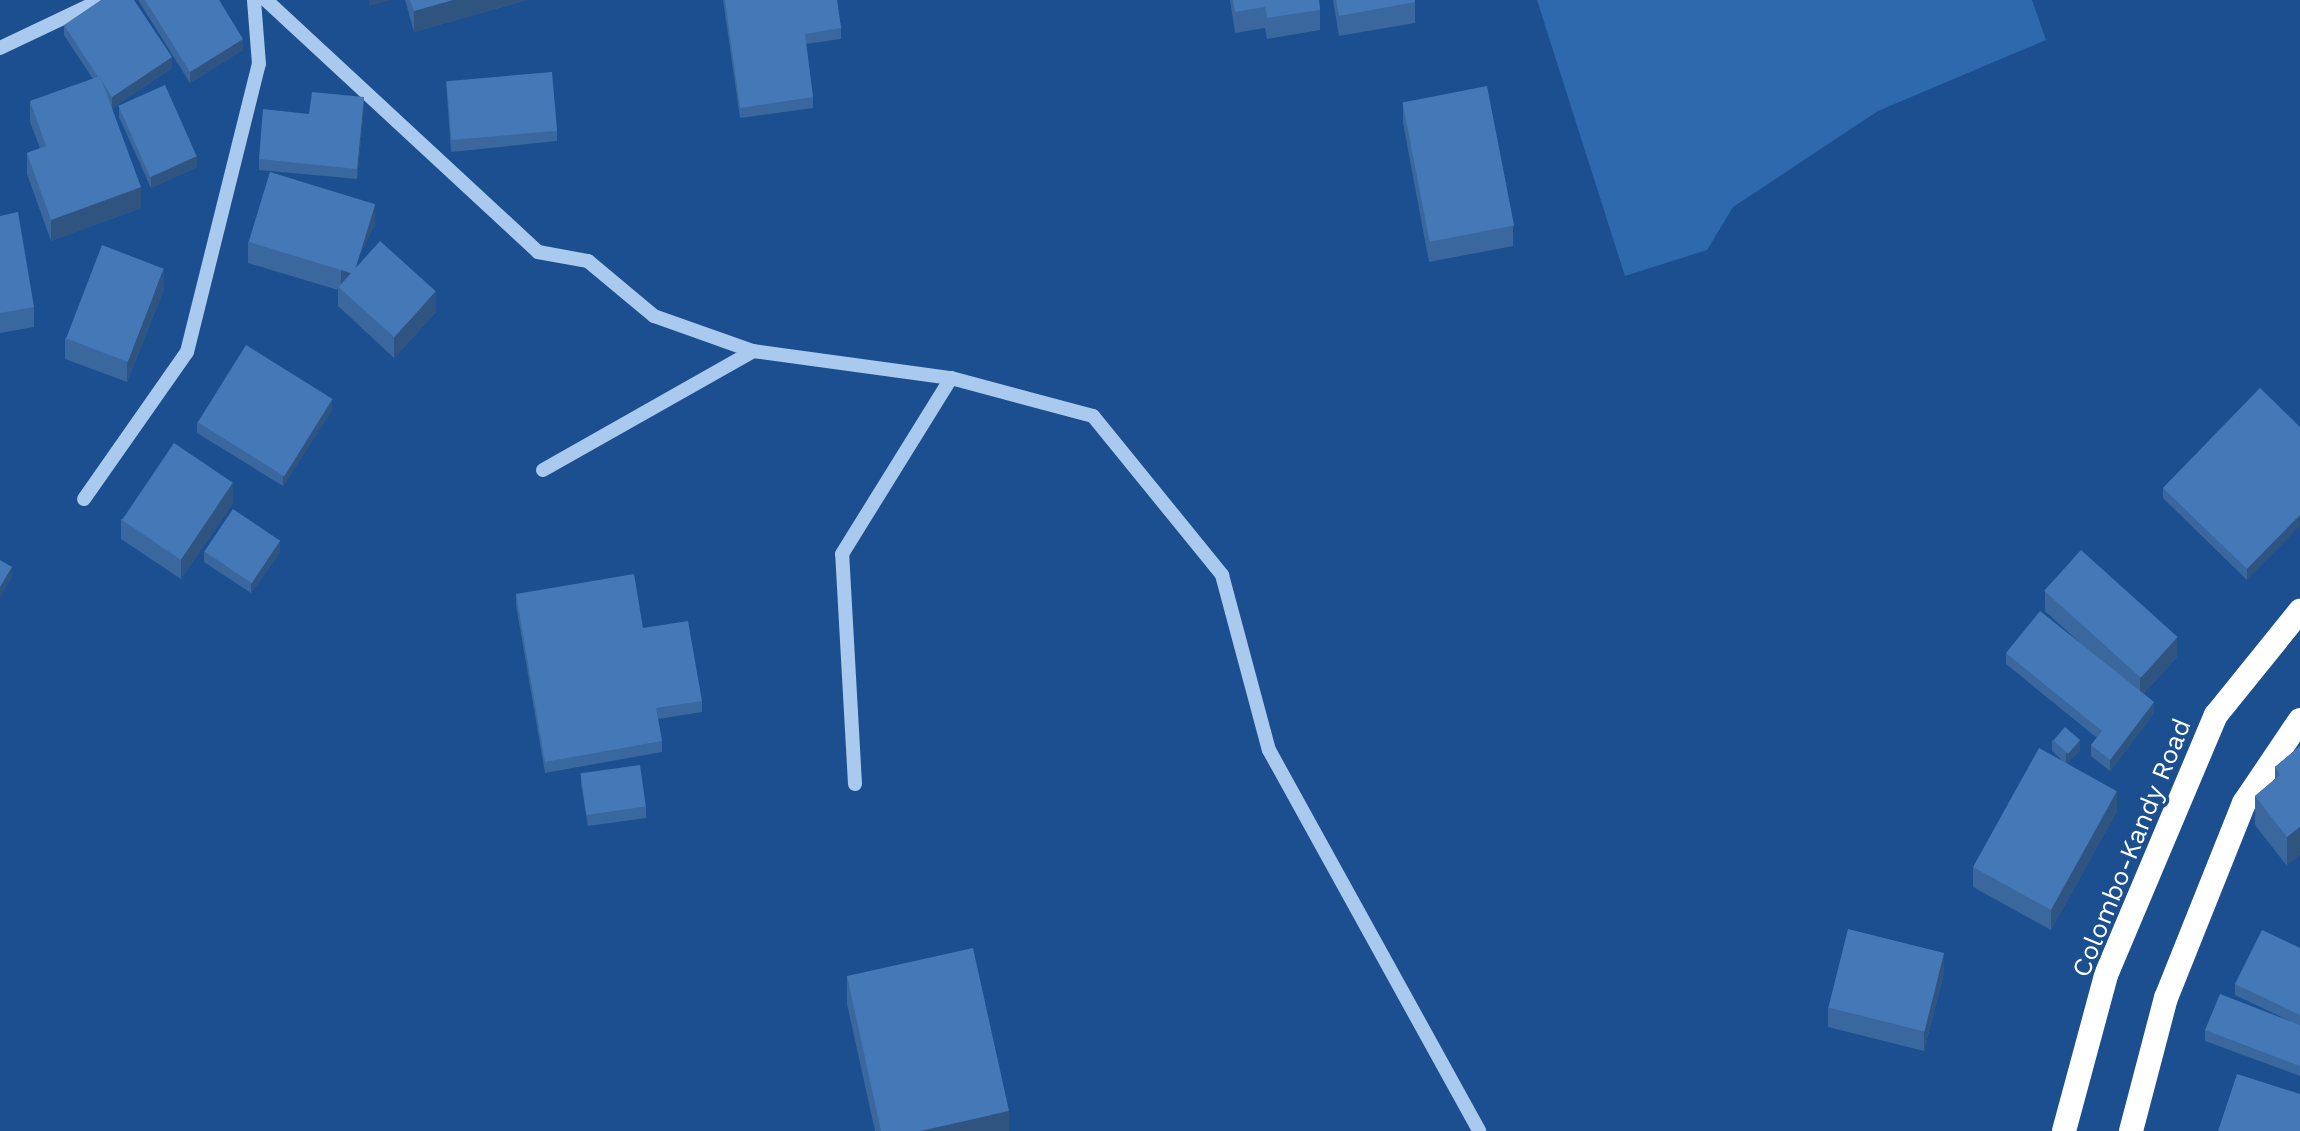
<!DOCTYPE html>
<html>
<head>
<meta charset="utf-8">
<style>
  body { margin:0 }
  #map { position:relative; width:2300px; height:1131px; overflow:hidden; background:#1b4f8f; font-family:"Work Sans",sans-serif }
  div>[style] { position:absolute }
  .green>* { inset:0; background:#2e69ad }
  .minor>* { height:14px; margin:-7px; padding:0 7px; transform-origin:7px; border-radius:7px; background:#a9c9ee }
  .highway>* { height:24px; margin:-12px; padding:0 12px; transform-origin:12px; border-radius:12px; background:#fff }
  .wall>* { inset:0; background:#3a679d }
  .shaded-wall>* { inset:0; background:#305480 }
  .building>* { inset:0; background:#4478b7; transform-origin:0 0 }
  span { translate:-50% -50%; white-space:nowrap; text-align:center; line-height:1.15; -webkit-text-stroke:7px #1b4f8f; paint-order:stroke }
  .street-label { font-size:26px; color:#fff }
</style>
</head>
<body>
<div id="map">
  <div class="green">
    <i style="clip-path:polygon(1537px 0,2032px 0,2046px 40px,1878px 111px,1733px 207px,1707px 250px,1625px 276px)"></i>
  </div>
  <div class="minor">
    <i style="left:266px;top:0;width:371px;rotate:42.8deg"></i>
    <i style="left:538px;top:252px;width:51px;rotate:10.2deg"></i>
    <i style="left:588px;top:261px;width:86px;rotate:39.8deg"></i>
    <i style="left:654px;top:316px;width:105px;rotate:19.5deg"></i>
    <i style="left:753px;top:351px;width:200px;rotate:7.8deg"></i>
    <i style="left:951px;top:378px;width:147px;rotate:15deg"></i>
    <i style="left:1093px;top:416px;width:205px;rotate:50.9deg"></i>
    <i style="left:1222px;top:575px;width:181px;rotate:75deg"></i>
    <i style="left:1269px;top:750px;width:435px;rotate:61.1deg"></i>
    <i style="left:0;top:48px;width:112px;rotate:-25.4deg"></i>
    <i style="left:543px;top:470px;width:241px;rotate:-29.5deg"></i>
    <i style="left:84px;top:499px;width:179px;rotate:-55deg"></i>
    <i style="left:187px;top:352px;width:297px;rotate:-76deg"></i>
    <i style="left:259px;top:64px;width:64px;rotate:-94.5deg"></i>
    <i style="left:855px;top:784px;width:230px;rotate:-93.2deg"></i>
    <i style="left:842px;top:554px;width:207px;rotate:-58.2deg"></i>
  </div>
  <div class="highway">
    <i style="left:2064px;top:1131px;width:162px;rotate:-74.9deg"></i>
    <i style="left:2106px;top:975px;width:282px;rotate:-67.1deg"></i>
    <i style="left:2216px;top:715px;width:134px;rotate:-51.1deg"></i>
    <i style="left:2131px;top:1131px;width:138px;rotate:-75.3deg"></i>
    <i style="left:2166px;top:998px;width:210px;rotate:-68.2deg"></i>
    <i style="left:2244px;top:803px;width:100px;rotate:-56deg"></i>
  </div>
  <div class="wall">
    <i style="clip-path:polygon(138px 0,219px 0,243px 50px,190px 83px)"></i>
    <i style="clip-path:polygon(405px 0,527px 0,414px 32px)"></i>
    <i style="clip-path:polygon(723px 0,837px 0,841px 28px,841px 39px,806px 44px,813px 97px,813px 108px,740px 118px)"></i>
    <i style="clip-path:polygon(1230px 0,1319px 0,1320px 10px,1320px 30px,1267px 39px,1265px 28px,1235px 33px)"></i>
    <i style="clip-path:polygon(1333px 0,1415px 0,1415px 23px,1339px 36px)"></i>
    <i style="clip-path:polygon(64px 25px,172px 68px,112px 108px,141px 208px,51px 241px,27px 174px,27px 153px,40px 148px,30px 122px,30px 101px,93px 79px,64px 35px)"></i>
    <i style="clip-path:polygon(446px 82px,557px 131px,557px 141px,451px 152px)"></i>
    <i style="clip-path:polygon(1403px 103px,1513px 226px,1513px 246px,1429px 262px,1403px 123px)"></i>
    <i style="clip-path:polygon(119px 106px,197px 167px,151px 188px,119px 117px)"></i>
    <i style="clip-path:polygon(364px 108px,357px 179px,259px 170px,259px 159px,309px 114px)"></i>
    <i style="clip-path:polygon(0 216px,34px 307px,34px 327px,0 333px)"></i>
    <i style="clip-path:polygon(375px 225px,351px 271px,436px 312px,394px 358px,338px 306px,338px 290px,248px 263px,248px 242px)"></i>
    <i style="clip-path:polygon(164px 289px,127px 382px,65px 359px,65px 338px)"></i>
    <i style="clip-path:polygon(2260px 388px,2247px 580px,2163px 498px,2163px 488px)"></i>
    <i style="clip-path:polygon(332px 410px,283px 486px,197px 433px,197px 422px)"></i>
    <i style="clip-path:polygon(233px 503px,181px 579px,121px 539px,121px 519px)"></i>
    <i style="clip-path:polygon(204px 551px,280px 552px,251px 593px,204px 562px)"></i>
    <i style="clip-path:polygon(2045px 591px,2177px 657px,2143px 694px,2154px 713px,2110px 771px,2091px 756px,2091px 745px,2097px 738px,2006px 664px,2006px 653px,2080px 643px,2045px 611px)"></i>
    <i style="clip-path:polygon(516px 594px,643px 628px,702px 701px,702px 712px,658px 719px,662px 741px,662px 752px,545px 773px,516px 605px)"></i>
    <i style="clip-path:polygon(2052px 740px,2080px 751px,2067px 763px,2117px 811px,2051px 930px,1973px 887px,1973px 867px,2061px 759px,2052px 751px)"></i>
    <i style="clip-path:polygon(2300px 746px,2287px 866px,2255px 825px,2255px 796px,2275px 779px,2275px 767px)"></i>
    <i style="clip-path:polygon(581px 774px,646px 807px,646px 818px,588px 826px,581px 784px)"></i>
    <i style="clip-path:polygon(2300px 948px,2300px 1076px,2205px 1041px,2205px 1030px,2290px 1021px,2235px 995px,2235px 984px)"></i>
    <i style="clip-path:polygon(1944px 973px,1924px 1051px,1828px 1027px,1828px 1007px)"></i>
    <i style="clip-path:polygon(847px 976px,1009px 1131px,875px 1131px,847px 1004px)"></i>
  </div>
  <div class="shaded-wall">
    <i style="clip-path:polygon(369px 0,391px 0,369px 6px)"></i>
    <i style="clip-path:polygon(453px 0,527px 0,414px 32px,414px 11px)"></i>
    <i style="clip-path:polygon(243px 39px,243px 50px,190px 83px,190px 72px)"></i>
    <i style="clip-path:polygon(172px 57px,172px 68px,112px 108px,112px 97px)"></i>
    <i style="clip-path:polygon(364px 97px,364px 108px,357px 179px,357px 169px)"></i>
    <i style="clip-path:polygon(197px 156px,197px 167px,151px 188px,151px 177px)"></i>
    <i style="clip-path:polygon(141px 187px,141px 208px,51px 241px,51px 220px)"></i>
    <i style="clip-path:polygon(375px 205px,375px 225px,341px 291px,341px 271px)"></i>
    <i style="clip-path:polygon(164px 269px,164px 289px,127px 382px,127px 362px)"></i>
    <i style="clip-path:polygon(436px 291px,436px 312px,394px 358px,394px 337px)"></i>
    <i style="clip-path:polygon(332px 399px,332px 410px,283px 486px,283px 476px)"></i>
    <i style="clip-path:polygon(233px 483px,233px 503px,181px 579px,181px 559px)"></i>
    <i style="clip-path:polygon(2300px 515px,2300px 526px,2247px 580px,2247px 569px)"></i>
    <i style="clip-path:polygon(280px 541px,280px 552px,251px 593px,251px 582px)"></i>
    <i style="clip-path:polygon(12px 567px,12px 577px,0 598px,0 587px)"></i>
    <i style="clip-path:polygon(2177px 637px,2177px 657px,2140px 697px,2140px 677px)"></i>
    <i style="clip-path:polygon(2154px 702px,2154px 713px,2110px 771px,2110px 760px)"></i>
    <i style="clip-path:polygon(2080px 740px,2080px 751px,2066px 764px,2066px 754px)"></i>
    <i style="clip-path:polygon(2117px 791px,2117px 811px,2051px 930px,2051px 910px)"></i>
    <i style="clip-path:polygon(2300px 827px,2300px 855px,2287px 866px,2287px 837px)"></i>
    <i style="clip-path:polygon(1944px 953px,1944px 973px,1924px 1051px,1924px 1030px)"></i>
    <i style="clip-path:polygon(1009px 1111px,1009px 1131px,920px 1131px)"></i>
  </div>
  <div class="building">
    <i style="clip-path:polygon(101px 0,134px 0,172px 57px,112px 97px,103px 83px,100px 76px,98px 77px,64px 25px)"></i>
    <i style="clip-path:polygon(145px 0,219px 0,243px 39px,190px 72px)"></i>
    <i style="clip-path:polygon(410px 0,453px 0,414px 11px)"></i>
    <i style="clip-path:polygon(725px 0,837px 0,841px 28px,805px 34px,813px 97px,740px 108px)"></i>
    <i style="clip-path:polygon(1233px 0,1319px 0,1320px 10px,1267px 18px,1265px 7px,1235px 12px)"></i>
    <i style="clip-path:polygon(1336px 0,1415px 0,1415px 2px,1339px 16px)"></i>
    <i style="left:552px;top:72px;width:59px;height:106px;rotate:85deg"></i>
    <i style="clip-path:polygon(100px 76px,141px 187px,51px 220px,27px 153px,46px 146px,30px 101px)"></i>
    <i style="left:165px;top:85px;width:78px;height:51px;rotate:66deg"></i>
    <i style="left:1487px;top:86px;width:142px;height:86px;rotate:79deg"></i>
    <i style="clip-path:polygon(312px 92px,364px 97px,357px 169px,259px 159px,263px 109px,309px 114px)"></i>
    <i style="left:270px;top:172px;width:110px;height:73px;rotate:17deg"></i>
    <i style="clip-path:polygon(18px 212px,34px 307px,0 313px,0 216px)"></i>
    <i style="left:380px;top:241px;width:75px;height:62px;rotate:42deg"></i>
    <i style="left:102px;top:245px;width:66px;height:100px;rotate:21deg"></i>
    <i style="left:246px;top:345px;width:102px;height:91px;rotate:32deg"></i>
    <i style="clip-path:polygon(2260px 388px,2300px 427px,2300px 515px,2247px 569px,2163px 488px)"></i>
    <i style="left:174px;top:443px;width:71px;height:93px;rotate:34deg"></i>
    <i style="left:233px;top:509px;width:57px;height:51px;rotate:34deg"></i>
    <i style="left:2081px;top:550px;width:130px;height:55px;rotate:42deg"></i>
    <i style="clip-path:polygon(0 560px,12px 567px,0 587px)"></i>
    <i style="clip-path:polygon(634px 574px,643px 628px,688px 621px,702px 701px,656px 708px,662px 741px,545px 762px,516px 594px)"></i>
    <i style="clip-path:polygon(2040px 611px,2154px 702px,2110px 760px,2091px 745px,2102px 731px,2006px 653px)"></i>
    <i style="left:2065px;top:727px;width:20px;height:18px;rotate:41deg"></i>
    <i style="clip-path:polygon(2300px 746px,2300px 827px,2287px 837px,2255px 796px,2280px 775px,2275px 767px)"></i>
    <i style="left:2039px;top:748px;width:89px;height:136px;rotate:29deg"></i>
    <i style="left:640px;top:765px;width:42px;height:60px;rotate:82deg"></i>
    <i style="left:1848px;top:929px;width:99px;height:81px;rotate:14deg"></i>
    <i style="clip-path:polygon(2262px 930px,2300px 948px,2300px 1015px,2235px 984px)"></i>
    <i style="clip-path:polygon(973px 948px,1009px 1111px,920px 1131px,881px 1131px,847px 976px)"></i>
    <i style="clip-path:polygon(2220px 994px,2300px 1025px,2300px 1066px,2205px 1030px)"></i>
    <i style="clip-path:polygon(2237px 1074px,2300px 1094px,2300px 1131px,2218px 1131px)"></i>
  </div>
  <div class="street-label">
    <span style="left:2132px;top:848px;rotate:-68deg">Colombo-Kandy Road</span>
  </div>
</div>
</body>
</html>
